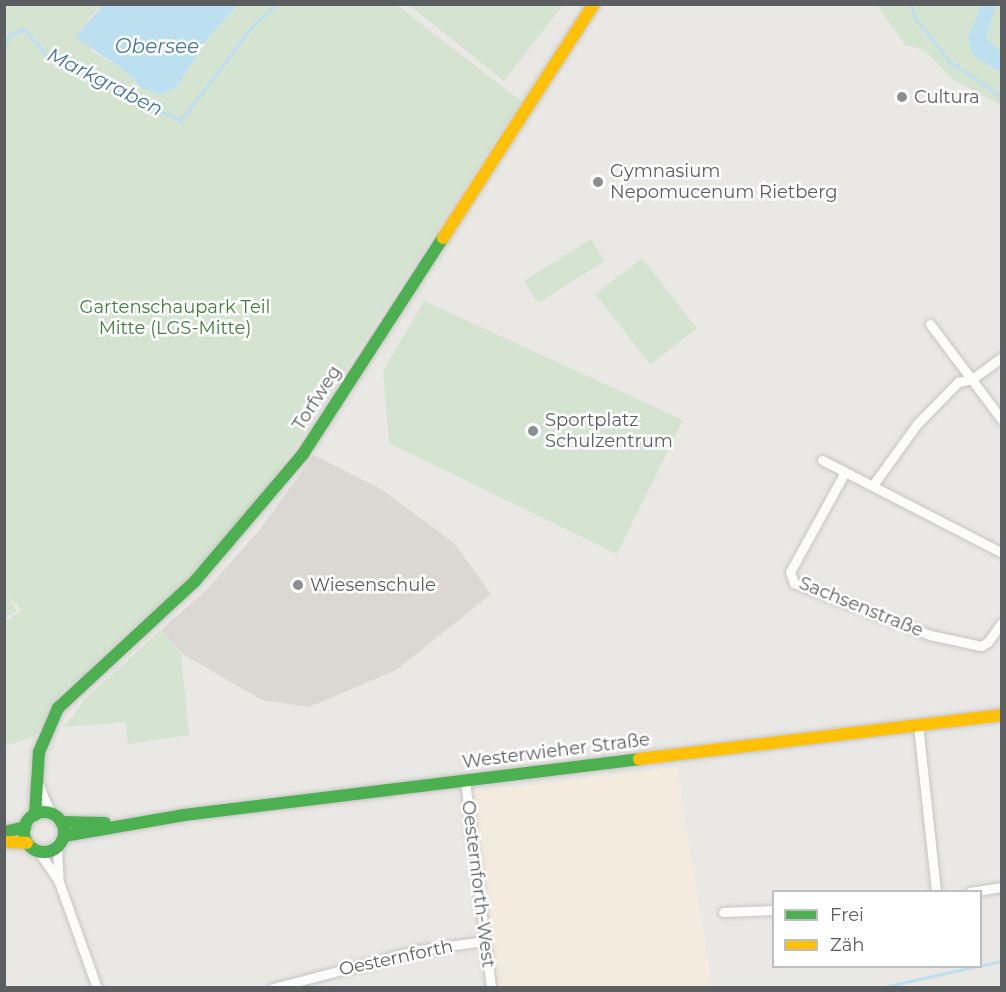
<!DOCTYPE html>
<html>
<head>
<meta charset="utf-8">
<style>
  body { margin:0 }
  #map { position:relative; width:1006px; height:992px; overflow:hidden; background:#eae8e4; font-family:Montserrat,sans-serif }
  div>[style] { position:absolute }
  .commercial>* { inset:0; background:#f3ecde }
  .education>* { inset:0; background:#dbd8d4 }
  .green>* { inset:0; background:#d5e4d1; transform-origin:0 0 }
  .water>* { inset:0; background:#bce0f0 }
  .stream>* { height:3px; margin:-1.5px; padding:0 1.5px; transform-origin:1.5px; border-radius:1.5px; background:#bce0f0 }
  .roads { filter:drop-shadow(0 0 2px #c6c5c5) drop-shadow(0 0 2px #c6c5c5) }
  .street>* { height:9px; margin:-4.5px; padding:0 4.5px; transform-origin:4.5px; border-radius:4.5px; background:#fcfcfb }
  .fast>* { height:12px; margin:-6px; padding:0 6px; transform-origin:6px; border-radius:6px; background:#4caf50 }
  .fast>.ring { margin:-6px; padding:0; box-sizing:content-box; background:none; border:12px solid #4caf50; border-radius:50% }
  .slow>* { height:12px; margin:-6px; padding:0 6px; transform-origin:6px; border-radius:6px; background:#ffc107 }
  .dots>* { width:16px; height:16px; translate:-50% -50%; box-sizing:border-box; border:3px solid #fff; border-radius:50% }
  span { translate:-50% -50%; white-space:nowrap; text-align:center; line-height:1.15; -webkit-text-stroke:5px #fff; paint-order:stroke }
  .poi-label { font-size:18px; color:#5b5e61 }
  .left { translate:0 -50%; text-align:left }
  .park-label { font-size:18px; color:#417e3d }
  .street-label { font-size:18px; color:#5b5e61 }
  .water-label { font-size:20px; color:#46799c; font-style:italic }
  .frame { position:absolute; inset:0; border:6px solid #5b5e61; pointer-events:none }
  .legend { position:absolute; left:772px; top:890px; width:210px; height:78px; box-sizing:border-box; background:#fff; border:2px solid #bdbfc0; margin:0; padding:8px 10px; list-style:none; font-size:18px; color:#5b5e61 }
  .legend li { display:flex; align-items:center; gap:12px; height:30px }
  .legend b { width:30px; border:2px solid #bdbfc0 }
</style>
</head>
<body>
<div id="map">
  <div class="commercial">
    <i style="clip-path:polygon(677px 767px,712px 987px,497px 987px,468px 792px)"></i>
  </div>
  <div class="education">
    <i style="clip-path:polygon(314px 455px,381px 489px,454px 543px,491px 594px,396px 670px,309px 707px,262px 700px,181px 653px,161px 630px,206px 590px,257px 533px)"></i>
  </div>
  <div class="green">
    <i style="clip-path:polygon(5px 5px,103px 5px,87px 20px,91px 50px,124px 70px,142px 88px,176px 88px,210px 35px,238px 5px,397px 5px,521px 101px,293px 450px,240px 523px,182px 584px,62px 692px,34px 737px,5px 746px,4px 623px,22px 610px,7px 595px,17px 611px,5px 618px)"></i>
    <i style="clip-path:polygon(409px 5px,563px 5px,504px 81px)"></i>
    <i style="clip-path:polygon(877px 5px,981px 5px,968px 37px,990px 68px,1001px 74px,1001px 105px,952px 79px,924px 50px,905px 45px)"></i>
    <i style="clip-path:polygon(996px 5px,1001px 5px,1001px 52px,986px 38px)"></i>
    <i style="left:591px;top:239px;width:26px;height:79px;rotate:58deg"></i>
    <i style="left:642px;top:258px;width:89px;height:59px;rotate:52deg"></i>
    <i style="clip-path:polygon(424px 301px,683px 420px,617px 554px,389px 443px,383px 371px)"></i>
    <i style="clip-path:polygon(161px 630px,181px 654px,189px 735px,128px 744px,126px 722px,64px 727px,85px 699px)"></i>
  </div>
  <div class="water">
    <i style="clip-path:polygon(103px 5px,103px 4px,238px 5px,210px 35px,176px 88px,161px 94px,142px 88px,124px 70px,75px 37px)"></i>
    <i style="clip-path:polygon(981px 5px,996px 5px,986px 38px,1001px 52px,1001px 74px,972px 54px,968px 37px)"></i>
  </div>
  <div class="stream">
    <i style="left:911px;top:4px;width:13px;rotate:77deg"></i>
    <i style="left:914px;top:17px;width:58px;rotate:51.3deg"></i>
    <i style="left:950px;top:62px;width:63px;rotate:33.9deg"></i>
    <i style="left:4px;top:47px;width:13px;rotate:-67deg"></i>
    <i style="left:9px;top:35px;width:16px;rotate:-22deg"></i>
    <i style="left:24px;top:29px;width:37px;rotate:49deg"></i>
    <i style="left:48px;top:57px;width:40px;rotate:16deg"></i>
    <i style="left:86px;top:68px;width:16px;rotate:45deg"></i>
    <i style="left:97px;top:79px;width:49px;rotate:29.2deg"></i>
    <i style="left:140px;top:103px;width:44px;rotate:22.5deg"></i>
    <i style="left:181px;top:120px;width:119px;rotate:-52.8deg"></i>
    <i style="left:253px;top:25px;width:32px;rotate:-41deg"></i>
    <i style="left:980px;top:966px;width:23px;rotate:-13deg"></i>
    <i style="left:880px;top:988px;width:99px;rotate:-12.8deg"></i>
  </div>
  <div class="roads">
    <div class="street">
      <i style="left:930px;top:324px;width:120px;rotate:53.1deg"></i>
      <i style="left:822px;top:460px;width:203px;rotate:27.3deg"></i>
      <i style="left:845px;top:472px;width:114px;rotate:118.8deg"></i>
      <i style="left:790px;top:572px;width:12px;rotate:70deg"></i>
      <i style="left:794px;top:583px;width:146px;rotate:20.9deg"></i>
      <i style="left:930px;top:635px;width:52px;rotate:12.2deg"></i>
      <i style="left:981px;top:646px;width:8px;rotate:-30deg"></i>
      <i style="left:988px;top:642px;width:24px;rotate:-55deg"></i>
      <i style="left:873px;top:485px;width:75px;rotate:-54.2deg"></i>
      <i style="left:917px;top:424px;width:59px;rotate:-45.7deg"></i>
      <i style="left:958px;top:382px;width:14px;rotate:-12deg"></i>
      <i style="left:972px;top:379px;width:37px;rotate:-36deg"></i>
      <i style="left:918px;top:725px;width:168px;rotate:83.8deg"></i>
      <i style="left:465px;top:781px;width:209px;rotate:82.8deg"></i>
      <i style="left:39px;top:786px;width:30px;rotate:67deg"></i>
      <i style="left:57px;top:848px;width:34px;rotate:87deg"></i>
      <i style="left:59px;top:882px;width:113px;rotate:70.3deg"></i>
      <i style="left:39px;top:852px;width:36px;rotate:56deg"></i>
      <i style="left:970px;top:892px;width:32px;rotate:-9deg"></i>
      <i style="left:723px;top:912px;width:51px;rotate:-2.2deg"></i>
      <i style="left:273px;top:988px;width:151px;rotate:-14.6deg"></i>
      <i style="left:419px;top:950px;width:67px;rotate:-7.8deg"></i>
    </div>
    <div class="fast">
      <i class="ring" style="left:24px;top:812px;width:28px;height:28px"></i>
      <i style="left:35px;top:815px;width:63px;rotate:-86.4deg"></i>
      <i style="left:39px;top:752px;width:48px;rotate:-66.6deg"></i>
      <i style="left:58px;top:708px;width:187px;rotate:-42.8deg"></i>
      <i style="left:195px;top:581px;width:167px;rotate:-49.6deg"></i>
      <i style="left:303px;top:454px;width:257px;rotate:-57.1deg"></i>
      <i style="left:61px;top:822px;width:44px;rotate:1.3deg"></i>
      <i style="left:4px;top:832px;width:22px;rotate:-13deg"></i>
      <i style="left:64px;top:836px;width:122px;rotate:-9.9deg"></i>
      <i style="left:184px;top:815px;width:458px;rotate:-7deg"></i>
    </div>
    <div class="slow">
      <i style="left:443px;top:238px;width:278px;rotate:-57.2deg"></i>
      <i style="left:639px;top:759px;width:366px;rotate:-6.9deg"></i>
      <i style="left:4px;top:842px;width:23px;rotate:2deg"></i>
    </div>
  </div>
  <div class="dots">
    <i style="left:902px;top:97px;background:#8d8e8f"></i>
    <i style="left:598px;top:182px;background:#8d8e8f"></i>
    <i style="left:533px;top:431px;background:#8d8e8f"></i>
    <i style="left:298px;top:585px;background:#8d8e8f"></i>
  </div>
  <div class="poi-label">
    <span class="left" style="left:914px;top:97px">Cultura</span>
    <span class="left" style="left:610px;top:182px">Gymnasium<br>Nepomucenum Rietberg</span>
    <span class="left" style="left:545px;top:431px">Sportplatz<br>Schulzentrum</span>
    <span class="left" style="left:310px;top:585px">Wiesenschule</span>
  </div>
  <div class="park-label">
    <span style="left:175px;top:318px">Gartenschaupark Teil<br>Mitte (LGS-Mitte)</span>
  </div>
  <div class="street-label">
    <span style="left:317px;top:398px;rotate:-57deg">Torfweg</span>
    <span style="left:861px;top:607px;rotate:22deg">Sachsenstraße</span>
    <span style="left:556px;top:751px;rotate:-7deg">Westerwieher Straße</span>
    <span style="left:478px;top:884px;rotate:83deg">Oesternforth-West</span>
    <span style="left:396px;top:958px;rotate:-12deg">Oesternforth</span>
  </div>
  <div class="water-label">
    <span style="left:157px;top:46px">Obersee</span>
    <span style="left:105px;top:82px;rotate:27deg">Markgraben</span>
  </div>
  <div class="frame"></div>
  <ul class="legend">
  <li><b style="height:8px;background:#4caf50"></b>Frei</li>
  <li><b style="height:8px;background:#ffc107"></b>Zäh</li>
  </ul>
</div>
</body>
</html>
